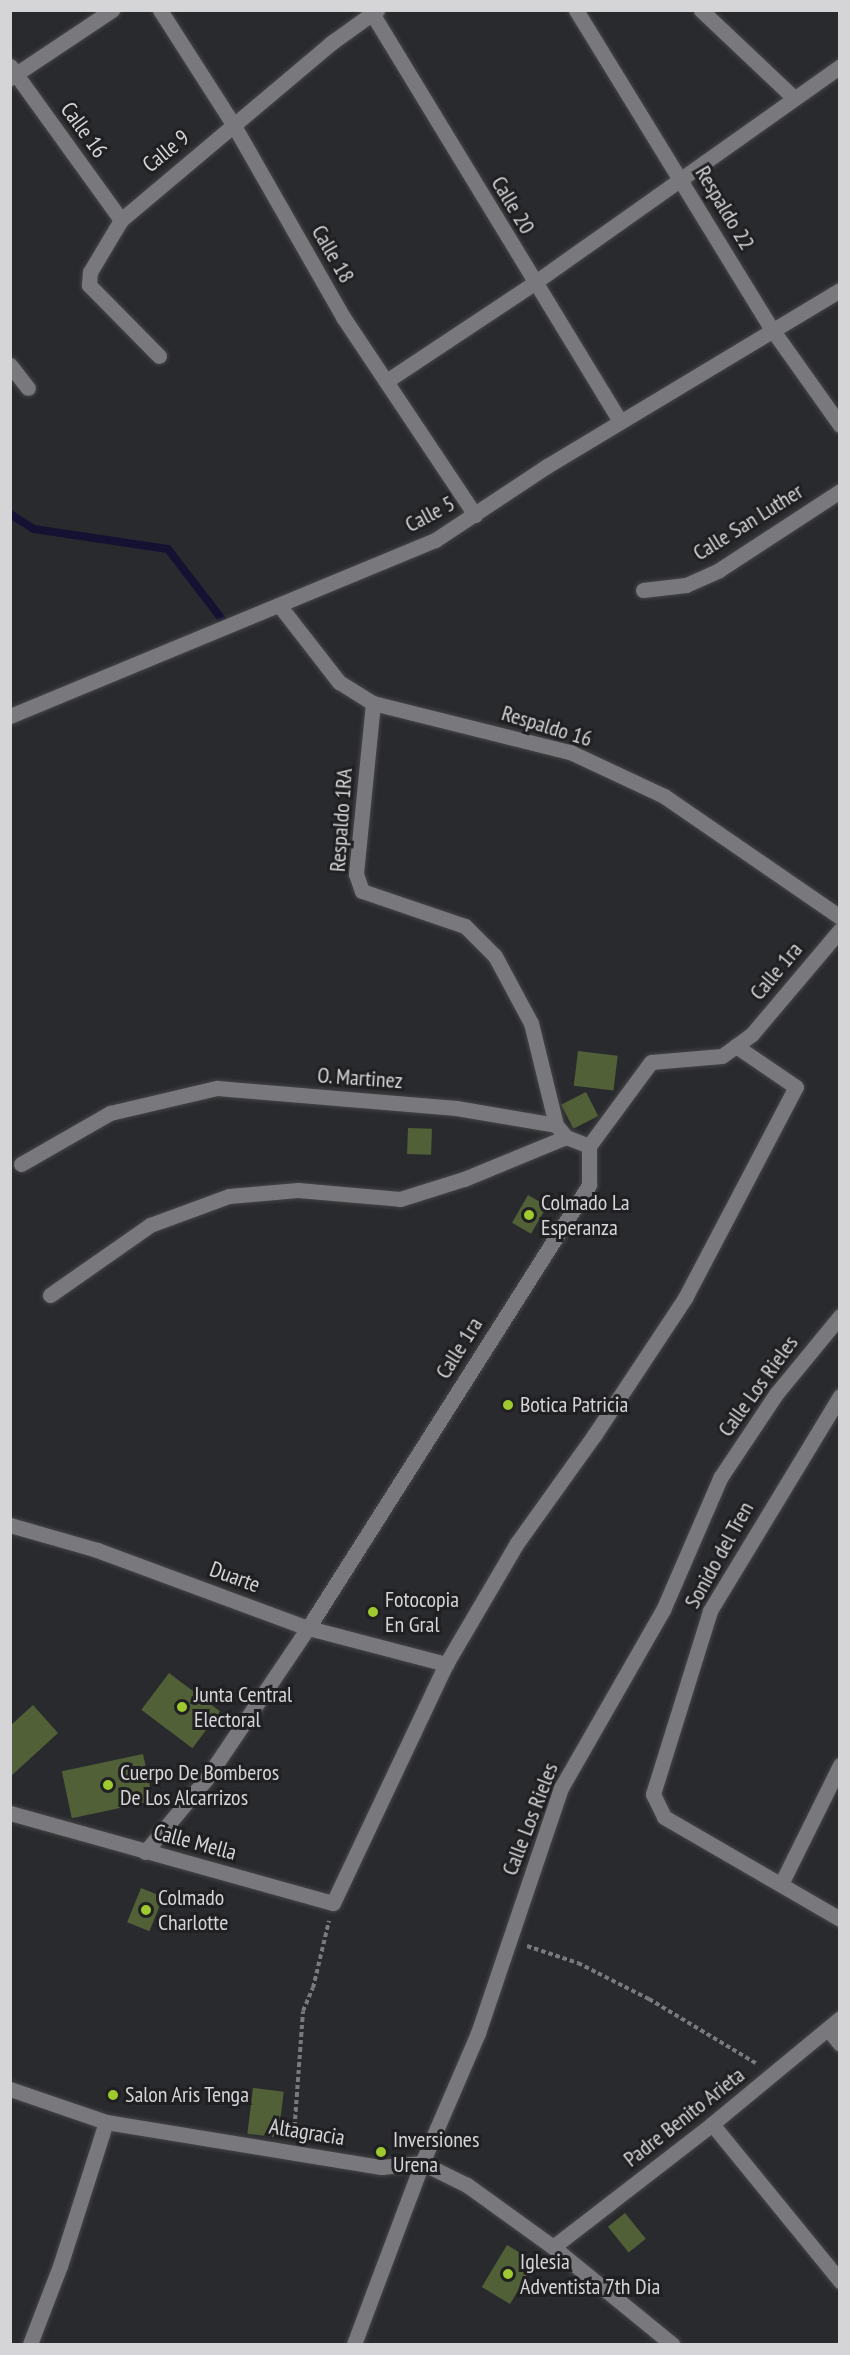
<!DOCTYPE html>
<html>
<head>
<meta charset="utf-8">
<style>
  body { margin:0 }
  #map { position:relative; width:850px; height:2355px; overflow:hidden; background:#292a2d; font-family:"PT Sans Narrow",sans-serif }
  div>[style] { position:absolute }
  .stream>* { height:8px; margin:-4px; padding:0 4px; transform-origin:4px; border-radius:4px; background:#151133 }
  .building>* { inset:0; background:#516037; transform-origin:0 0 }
  .path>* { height:4px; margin-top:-2px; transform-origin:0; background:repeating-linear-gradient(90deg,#7a7a7d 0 4.5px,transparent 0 7.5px) }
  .roads { filter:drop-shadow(0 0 2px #454547) drop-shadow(0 0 2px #454547) }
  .minor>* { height:15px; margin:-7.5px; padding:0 7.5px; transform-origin:7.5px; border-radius:7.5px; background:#79797d }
  .tertiary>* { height:15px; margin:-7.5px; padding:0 7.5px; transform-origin:7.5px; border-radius:7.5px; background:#79797d }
  .dots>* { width:16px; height:16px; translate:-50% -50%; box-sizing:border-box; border:3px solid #202023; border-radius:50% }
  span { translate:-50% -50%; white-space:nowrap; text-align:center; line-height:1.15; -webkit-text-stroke:6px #202023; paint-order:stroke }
  .street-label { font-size:22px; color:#d5d5d7 }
  .poi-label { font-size:22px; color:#d5d5d7 }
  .left { translate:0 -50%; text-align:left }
  .frame { position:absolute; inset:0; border:12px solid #d5d5d7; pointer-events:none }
</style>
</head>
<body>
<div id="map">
  <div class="stream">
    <i style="left:10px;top:514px;width:28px;rotate:32deg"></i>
    <i style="left:34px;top:529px;width:135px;rotate:8.5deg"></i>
    <i style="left:168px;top:549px;width:97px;rotate:52.5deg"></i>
  </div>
  <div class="building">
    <i style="left:578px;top:1051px;width:40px;height:35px;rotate:7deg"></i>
    <i style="left:586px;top:1092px;width:27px;height:28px;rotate:63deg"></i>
    <i style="left:408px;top:1128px;width:24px;height:26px;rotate:2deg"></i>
    <i style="left:528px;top:1195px;width:22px;height:32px;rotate:30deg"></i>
    <i style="left:169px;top:1673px;width:64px;height:46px;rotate:37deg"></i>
    <i style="clip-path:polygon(33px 1705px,58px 1733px,10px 1777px,10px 1726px)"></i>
    <i style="left:143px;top:1754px;width:48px;height:83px;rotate:78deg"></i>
    <i style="left:141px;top:1888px;width:24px;height:37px;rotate:22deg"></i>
    <i style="left:253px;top:2088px;width:31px;height:46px;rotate:7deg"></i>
    <i style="left:625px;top:2213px;width:33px;height:22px;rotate:51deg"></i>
    <i style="left:507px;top:2245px;width:33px;height:49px;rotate:31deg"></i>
  </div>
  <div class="path">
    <i style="left:527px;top:1946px;width:54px;rotate:18.4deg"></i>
    <i style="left:578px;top:1963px;width:80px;rotate:26.9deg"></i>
    <i style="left:649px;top:1999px;width:126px;rotate:31deg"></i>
    <i style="left:294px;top:2134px;width:123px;rotate:-85.8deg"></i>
    <i style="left:303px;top:2011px;width:25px;rotate:-67deg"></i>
    <i style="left:313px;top:1988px;width:69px;rotate:-76.6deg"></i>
  </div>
  <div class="roads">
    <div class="minor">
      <i style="left:160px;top:10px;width:135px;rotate:57.4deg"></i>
      <i style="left:233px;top:124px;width:222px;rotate:60.3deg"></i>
      <i style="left:343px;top:317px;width:238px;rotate:56.3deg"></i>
      <i style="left:370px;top:10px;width:481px;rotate:58.7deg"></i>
      <i style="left:576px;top:10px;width:373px;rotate:58.5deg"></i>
      <i style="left:771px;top:328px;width:119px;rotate:54.6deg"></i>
      <i style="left:701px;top:10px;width:128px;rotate:43.4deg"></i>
      <i style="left:10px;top:66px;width:190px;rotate:54.2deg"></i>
      <i style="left:10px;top:78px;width:123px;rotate:-33.7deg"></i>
      <i style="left:159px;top:356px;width:100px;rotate:-134.6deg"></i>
      <i style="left:89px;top:285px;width:13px;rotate:-86deg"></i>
      <i style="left:90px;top:272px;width:61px;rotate:-59.2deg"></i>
      <i style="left:121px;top:220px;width:275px;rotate:-40.1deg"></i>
      <i style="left:331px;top:43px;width:57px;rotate:-35.7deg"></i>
      <i style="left:10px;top:365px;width:29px;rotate:52deg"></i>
      <i style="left:388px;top:380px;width:175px;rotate:-33.6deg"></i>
      <i style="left:534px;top:283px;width:375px;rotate:-35.3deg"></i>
      <i style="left:643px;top:590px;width:43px;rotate:-6.6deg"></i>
      <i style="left:686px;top:585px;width:36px;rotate:-24deg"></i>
      <i style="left:719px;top:570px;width:145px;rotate:-33.1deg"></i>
      <i style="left:279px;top:605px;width:98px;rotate:52.1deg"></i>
      <i style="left:339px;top:682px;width:40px;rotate:32deg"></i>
      <i style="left:373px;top:703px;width:203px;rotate:14deg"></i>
      <i style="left:570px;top:752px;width:104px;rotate:25.1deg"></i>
      <i style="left:664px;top:796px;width:214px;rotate:34.5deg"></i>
      <i style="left:373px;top:703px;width:172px;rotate:95.7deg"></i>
      <i style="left:356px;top:874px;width:18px;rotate:71deg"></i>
      <i style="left:362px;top:891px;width:109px;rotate:18.8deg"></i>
      <i style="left:465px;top:926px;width:42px;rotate:45deg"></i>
      <i style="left:495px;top:956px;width:76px;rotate:61.8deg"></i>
      <i style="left:531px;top:1023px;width:105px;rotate:76.2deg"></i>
      <i style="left:556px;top:1125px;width:16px;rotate:50deg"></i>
      <i style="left:566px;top:1137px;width:25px;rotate:21deg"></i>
      <i style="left:10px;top:716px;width:460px;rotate:-22.5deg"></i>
      <i style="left:435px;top:540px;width:134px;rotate:-33.5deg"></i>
      <i style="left:547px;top:466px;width:342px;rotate:-31deg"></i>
      <i style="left:21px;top:1164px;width:103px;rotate:-29.8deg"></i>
      <i style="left:110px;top:1113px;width:110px;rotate:-13.2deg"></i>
      <i style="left:217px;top:1088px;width:240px;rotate:4.8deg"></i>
      <i style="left:456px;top:1108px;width:101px;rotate:9.6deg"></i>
      <i style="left:50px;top:1295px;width:122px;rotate:-35deg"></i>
      <i style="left:150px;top:1225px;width:84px;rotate:-20.2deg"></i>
      <i style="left:229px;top:1196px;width:69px;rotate:-5deg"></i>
      <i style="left:298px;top:1190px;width:102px;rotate:5deg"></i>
      <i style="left:400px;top:1199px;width:67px;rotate:-17.4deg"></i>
      <i style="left:464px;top:1179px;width:110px;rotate:-22.4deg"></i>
      <i style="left:840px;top:1396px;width:251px;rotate:121.2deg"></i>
      <i style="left:710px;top:1611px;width:192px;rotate:107.3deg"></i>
      <i style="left:653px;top:1794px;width:25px;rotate:64deg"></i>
      <i style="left:664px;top:1817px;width:203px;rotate:30.1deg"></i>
      <i style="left:10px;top:1525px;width:91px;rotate:16deg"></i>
      <i style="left:97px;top:1550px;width:225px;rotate:20.3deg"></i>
      <i style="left:308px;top:1628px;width:143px;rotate:14.6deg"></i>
      <i style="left:10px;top:1813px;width:335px;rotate:15.6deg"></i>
      <i style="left:333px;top:1903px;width:264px;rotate:-64.7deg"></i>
      <i style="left:446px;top:1664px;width:140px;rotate:-59.6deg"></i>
      <i style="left:517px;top:1543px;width:134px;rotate:-54.4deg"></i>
      <i style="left:595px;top:1434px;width:163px;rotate:-56.5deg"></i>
      <i style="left:685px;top:1298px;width:238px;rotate:-62.3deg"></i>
      <i style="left:796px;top:1087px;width:73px;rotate:-145.7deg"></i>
      <i style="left:145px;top:1852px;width:95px;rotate:-50.1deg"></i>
      <i style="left:206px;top:1779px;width:182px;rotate:-56deg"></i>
      <i style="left:308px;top:1628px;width:525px;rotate:-57.61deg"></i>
      <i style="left:589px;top:1185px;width:39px;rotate:-90deg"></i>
      <i style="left:589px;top:1146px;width:104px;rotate:-53.6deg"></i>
      <i style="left:651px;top:1062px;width:71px;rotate:-4.8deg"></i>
      <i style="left:722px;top:1056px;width:37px;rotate:-36deg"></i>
      <i style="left:752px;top:1034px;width:136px;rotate:-49.8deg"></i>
      <i style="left:781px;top:1884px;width:133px;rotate:-63.6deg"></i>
      <i style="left:828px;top:2029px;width:19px;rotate:51deg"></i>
      <i style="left:712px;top:2124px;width:203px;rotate:50.8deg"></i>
      <i style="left:553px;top:2247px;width:201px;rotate:-37.7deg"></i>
      <i style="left:712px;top:2124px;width:166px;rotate:-39.6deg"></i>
      <i style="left:30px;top:2344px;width:84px;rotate:-69deg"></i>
      <i style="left:60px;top:2266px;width:151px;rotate:-72.3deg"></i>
      <i style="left:354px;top:2344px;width:193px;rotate:-69.4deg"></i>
      <i style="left:422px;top:2163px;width:142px;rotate:-66.7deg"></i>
      <i style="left:478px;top:2033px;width:259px;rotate:-71.3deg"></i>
      <i style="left:561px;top:1788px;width:205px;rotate:-60.2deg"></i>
      <i style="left:663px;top:1610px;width:144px;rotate:-66.6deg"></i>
      <i style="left:720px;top:1478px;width:101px;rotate:-56.3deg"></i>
      <i style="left:776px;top:1394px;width:101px;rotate:-50.6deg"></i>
    </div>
    <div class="tertiary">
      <i style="left:10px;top:2089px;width:102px;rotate:19deg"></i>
      <i style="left:106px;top:2122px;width:279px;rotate:9.3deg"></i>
      <i style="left:381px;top:2167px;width:41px;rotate:-5.6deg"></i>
      <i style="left:422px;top:2163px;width:50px;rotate:26.1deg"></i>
      <i style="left:467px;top:2185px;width:106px;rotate:35.8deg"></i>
      <i style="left:553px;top:2247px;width:154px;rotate:39.2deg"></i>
    </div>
  </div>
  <div class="dots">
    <i style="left:529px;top:1215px;background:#9eca2f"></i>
    <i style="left:508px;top:1405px;background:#9eca2f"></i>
    <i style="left:373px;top:1612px;background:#9eca2f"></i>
    <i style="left:182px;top:1707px;background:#9eca2f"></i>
    <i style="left:108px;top:1785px;background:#9eca2f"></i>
    <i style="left:146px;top:1910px;background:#9eca2f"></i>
    <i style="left:113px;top:2095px;background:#9eca2f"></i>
    <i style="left:381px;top:2152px;background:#9eca2f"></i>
    <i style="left:508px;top:2274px;background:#9eca2f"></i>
  </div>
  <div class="street-label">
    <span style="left:84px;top:130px;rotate:54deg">Calle 16</span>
    <span style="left:166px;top:151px;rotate:-39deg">Calle 9</span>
    <span style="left:513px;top:205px;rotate:59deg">Calle 20</span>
    <span style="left:725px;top:208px;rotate:59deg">Respaldo 22</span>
    <span style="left:333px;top:254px;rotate:60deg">Calle 18</span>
    <span style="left:430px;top:514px;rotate:-28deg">Calle 5</span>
    <span style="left:748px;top:522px;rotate:-32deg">Calle San Luther</span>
    <span style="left:547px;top:726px;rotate:17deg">Respaldo 16</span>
    <span style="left:341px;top:820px;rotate:-86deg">Respaldo 1RA</span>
    <span style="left:776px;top:971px;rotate:-50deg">Calle 1ra</span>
    <span style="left:360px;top:1078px;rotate:4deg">O. Martinez</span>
    <span style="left:459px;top:1348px;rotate:-58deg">Calle 1ra</span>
    <span style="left:758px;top:1386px;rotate:-54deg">Calle Los Rieles</span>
    <span style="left:719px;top:1555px;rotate:-61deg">Sonido del Tren</span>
    <span style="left:235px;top:1577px;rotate:20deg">Duarte</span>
    <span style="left:530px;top:1819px;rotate:-69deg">Calle Los Rieles</span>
    <span style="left:195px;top:1842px;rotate:15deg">Calle Mella</span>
    <span style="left:684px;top:2117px;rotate:-38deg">Padre Benito Arieta</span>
    <span style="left:307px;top:2132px;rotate:9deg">Altagracia</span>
  </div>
  <div class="poi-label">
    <span class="left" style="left:541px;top:1215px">Colmado La<br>Esperanza</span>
    <span class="left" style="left:520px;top:1405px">Botica Patricia</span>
    <span class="left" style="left:385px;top:1612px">Fotocopia<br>En Gral</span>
    <span class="left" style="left:194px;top:1707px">Junta Central<br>Electoral</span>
    <span class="left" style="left:120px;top:1785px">Cuerpo De Bomberos<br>De Los Alcarrizos</span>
    <span class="left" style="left:158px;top:1910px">Colmado<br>Charlotte</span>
    <span class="left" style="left:125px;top:2095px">Salon Aris Tenga</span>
    <span class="left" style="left:393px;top:2152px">Inversiones<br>Urena</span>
    <span class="left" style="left:520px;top:2274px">Iglesia<br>Adventista 7th Dia</span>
  </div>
  <div class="frame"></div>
</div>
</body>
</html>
